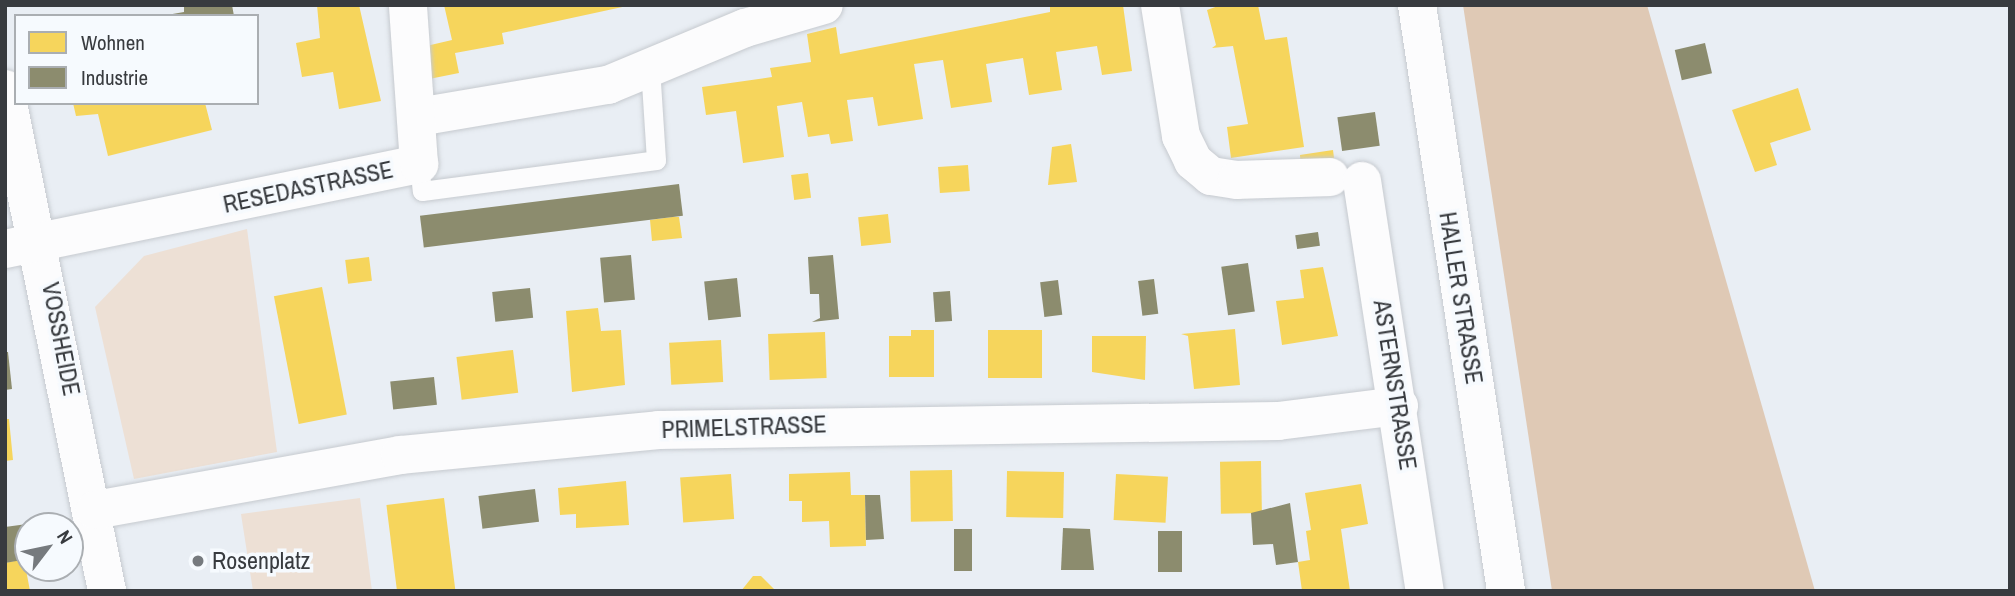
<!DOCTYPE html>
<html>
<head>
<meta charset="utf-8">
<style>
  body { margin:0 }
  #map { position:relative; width:2015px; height:596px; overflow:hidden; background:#e9eef4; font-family:"Archivo Narrow",sans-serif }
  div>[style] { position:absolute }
  .green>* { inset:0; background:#ede0d5 }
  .forest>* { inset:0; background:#dfc9b5 }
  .homes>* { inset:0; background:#f6d55c; transform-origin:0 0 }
  .industry>* { inset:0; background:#8c8c6e; transform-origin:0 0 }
  .roads { filter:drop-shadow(0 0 2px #c6cacf) drop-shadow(0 0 2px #c6cacf) }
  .lane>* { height:19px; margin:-9.5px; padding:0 9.5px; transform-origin:9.5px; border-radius:9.5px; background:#fcfcfd }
  .street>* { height:38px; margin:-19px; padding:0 19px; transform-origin:19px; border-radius:19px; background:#fcfcfd }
  .secondary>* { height:38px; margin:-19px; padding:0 19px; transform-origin:19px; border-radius:19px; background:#fcfcfd }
  .dots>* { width:19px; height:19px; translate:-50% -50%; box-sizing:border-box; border:4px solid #f6fafe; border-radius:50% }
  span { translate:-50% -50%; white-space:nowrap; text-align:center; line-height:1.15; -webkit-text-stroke:7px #f6fafe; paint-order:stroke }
  .street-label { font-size:24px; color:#383b3f }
  .poi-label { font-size:24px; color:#383b3f }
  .left { translate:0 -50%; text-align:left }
  .frame { position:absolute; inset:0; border:7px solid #383b3f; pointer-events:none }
  .legend { position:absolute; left:14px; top:14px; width:245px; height:91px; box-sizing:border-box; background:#f6fafe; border:2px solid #aaaeb2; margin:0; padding:9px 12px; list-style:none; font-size:21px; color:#383b3f }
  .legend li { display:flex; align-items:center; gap:14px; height:35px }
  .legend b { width:35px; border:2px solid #aaaeb2 }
  .north { position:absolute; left:14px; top:512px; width:70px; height:70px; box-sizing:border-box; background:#f6fafe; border:2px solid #aaaeb2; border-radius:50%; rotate:58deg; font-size:19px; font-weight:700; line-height:28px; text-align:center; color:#383b3f }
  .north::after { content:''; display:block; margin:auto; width:24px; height:32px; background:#767a7e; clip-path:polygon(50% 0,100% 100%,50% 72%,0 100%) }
</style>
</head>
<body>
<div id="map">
  <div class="green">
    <i style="clip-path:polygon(247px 229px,277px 452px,134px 479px,95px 307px,144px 256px)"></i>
    <i style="clip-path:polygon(360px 498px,372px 591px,253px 591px,241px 514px)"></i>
  </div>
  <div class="forest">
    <i style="clip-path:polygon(1463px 5px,1647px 5px,1815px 591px,1552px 591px)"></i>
  </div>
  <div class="homes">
    <i style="clip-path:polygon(317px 5px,359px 5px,381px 101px,339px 109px,333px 72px,302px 77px,296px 43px,320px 38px)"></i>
    <i style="clip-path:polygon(444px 5px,626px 5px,627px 6px,502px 33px,504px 44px,455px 53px,459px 73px,429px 79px,422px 47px,452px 40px)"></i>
    <i style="clip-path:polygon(1050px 5px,1123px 5px,1132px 71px,1102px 75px,1097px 46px,1056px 52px,1062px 90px,1029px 95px,1023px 58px,986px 64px,992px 102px,951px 108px,943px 60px,914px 64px,923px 119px,878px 126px,873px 97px,847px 100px,853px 141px,831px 144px,829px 134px,808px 137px,802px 102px,777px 106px,784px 157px,743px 163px,736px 111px,706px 115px,702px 87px,772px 77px,770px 68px,811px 62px,807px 34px,836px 27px,840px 54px,1050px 12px)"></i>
    <i style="clip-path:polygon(1221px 5px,1258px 5px,1265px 40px,1287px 37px,1304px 147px,1231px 158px,1227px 127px,1248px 124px,1233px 46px,1212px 48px,1216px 45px,1207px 10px)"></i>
    <i style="clip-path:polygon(1798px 88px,1811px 130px,1770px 143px,1777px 165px,1755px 172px,1732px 110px)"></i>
    <i style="clip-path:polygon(73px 103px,205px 103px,212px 130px,108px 156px,98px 114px,76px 116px)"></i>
    <i style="clip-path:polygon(1071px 144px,1077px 182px,1048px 185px,1052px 147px)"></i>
    <i style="clip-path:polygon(1333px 150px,1335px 166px,1301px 168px,1300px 155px)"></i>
    <i style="left:968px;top:165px;width:26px;height:30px;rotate:86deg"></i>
    <i style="left:808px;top:173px;width:25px;height:17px;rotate:83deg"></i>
    <i style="left:888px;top:214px;width:29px;height:30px;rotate:84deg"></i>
    <i style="clip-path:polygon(672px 217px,679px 217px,682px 238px,652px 241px,650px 220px)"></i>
    <i style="left:369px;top:257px;width:24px;height:24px;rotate:83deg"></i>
    <i style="clip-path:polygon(1323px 267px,1338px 336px,1282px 345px,1276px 301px,1304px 298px,1300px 270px)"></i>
    <i style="left:322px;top:287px;width:130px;height:49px;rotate:79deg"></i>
    <i style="clip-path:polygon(598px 308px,601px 331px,621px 330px,625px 385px,572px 392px,566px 311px)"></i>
    <i style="clip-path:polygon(1235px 329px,1240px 385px,1194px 389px,1188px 336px,1181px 334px)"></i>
    <i style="clip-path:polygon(911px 330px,934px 330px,934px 377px,889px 377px,889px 336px,911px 336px)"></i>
    <i style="left:988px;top:330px;width:54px;height:48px"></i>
    <i style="left:825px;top:332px;width:46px;height:57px;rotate:88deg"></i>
    <i style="clip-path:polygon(1092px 336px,1146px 336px,1145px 380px,1092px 372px)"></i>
    <i style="left:721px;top:340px;width:42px;height:52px;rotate:87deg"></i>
    <i style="left:513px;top:350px;width:43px;height:57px;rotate:83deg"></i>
    <i style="clip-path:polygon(5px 419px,9px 419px,13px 460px,5px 461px)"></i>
    <i style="left:1261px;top:461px;width:52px;height:41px;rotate:89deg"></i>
    <i style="left:952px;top:470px;width:51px;height:42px;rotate:89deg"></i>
    <i style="left:1007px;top:471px;width:57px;height:46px;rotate:1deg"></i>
    <i style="clip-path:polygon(850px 472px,851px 495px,865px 495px,866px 546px,830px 547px,829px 521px,802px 522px,802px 501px,789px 501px,789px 474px)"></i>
    <i style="left:731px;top:474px;width:45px;height:51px;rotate:86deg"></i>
    <i style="left:1116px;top:474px;width:52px;height:46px;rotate:3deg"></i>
    <i style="clip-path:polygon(626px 481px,629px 525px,576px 528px,576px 514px,560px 515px,558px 488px)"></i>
    <i style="clip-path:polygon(1361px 484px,1368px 524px,1341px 529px,1350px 591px,1302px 591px,1298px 562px,1310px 560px,1306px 531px,1311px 530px,1305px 493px)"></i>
    <i style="left:444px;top:498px;width:94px;height:58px;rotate:83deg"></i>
    <i style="clip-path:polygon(24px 559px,30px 591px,5px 591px,5px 563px)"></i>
    <i style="clip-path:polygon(753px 576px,761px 576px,776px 591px,741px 591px)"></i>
  </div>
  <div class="industry">
    <i style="clip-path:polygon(184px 5px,232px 5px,234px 16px,161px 16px,184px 12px)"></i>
    <i style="left:1705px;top:43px;width:31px;height:31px;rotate:77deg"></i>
    <i style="left:1375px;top:112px;width:34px;height:38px;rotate:82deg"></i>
    <i style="left:679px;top:184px;width:32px;height:261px;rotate:83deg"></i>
    <i style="left:1318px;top:232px;width:14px;height:23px;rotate:82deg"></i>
    <i style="left:631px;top:255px;width:45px;height:31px;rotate:85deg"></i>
    <i style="clip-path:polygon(833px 255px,839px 319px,812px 322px,820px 318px,819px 294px,810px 294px,808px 257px)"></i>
    <i style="left:1248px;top:263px;width:49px;height:27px;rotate:82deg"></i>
    <i style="left:737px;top:278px;width:39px;height:33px;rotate:84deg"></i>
    <i style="left:1154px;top:279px;width:35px;height:16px;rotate:83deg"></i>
    <i style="left:1058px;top:280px;width:35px;height:18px;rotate:83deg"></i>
    <i style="left:530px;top:288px;width:30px;height:38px;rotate:84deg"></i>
    <i style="left:950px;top:291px;width:30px;height:17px;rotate:86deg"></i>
    <i style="clip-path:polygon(6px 352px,8px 352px,12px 389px,5px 390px)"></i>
    <i style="left:434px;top:377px;width:28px;height:44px;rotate:84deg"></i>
    <i style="left:535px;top:489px;width:33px;height:57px;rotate:83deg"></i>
    <i style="clip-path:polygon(865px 495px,880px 495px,884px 539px,866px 540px)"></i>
    <i style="clip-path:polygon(1290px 503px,1298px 562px,1276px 565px,1273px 544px,1253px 545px,1251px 513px)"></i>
    <i style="clip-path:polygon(27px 524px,28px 559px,5px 563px,5px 527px)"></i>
    <i style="clip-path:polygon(1063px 528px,1090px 529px,1094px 570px,1061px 570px)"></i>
    <i style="left:954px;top:529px;width:18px;height:42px"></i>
    <i style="left:1158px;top:531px;width:24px;height:41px"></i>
  </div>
  <div class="roads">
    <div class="lane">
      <i style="left:419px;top:164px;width:27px;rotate:84deg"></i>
      <i style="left:422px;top:191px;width:236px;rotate:-7.5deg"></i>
      <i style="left:656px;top:160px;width:93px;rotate:-93.7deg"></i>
    </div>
    <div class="street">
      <i style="left:1160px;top:5px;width:133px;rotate:80.9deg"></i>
      <i style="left:1181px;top:136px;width:28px;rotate:64deg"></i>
      <i style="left:1193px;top:161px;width:23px;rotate:40deg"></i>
      <i style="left:1211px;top:176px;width:26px;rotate:9deg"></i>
      <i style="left:1237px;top:180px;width:93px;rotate:-1.8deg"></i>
      <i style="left:5px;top:89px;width:512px;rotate:78.51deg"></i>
      <i style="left:418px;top:117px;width:193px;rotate:-9.6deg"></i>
      <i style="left:608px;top:85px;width:148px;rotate:-22.6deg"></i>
      <i style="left:745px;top:28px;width:82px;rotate:-16.2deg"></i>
      <i style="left:1362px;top:181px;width:415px;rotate:81.3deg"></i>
      <i style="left:5px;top:249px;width:423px;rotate:-11.6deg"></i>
      <i style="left:419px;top:164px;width:159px;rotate:-94deg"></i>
      <i style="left:95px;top:510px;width:310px;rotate:-10.2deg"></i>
      <i style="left:400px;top:455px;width:259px;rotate:-5.5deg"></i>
      <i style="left:658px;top:430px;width:620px;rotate:-0.83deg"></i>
      <i style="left:1278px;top:421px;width:122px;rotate:-7.1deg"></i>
    </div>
    <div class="secondary">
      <i style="left:1417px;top:5px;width:593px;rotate:81.36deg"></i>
    </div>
  </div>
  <div class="dots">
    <i style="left:198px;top:561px;background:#767a7e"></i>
  </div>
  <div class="street-label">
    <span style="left:308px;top:187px;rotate:-12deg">RESEDASTRASSE</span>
    <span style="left:1461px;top:298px;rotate:81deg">HALLER STRASSE</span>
    <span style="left:61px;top:339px;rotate:79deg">VOSSHEIDE</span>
    <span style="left:1395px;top:385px;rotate:81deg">ASTERNSTRASSE</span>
    <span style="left:744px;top:427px;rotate:-2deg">PRIMELSTRASSE</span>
  </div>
  <div class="poi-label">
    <span class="left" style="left:212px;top:561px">Rosenplatz</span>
  </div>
  <div class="frame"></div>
  <ul class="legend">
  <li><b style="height:19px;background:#f6d55c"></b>Wohnen</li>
  <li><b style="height:19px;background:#8c8c6e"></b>Industrie</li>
  </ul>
  <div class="north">N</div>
</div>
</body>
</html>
